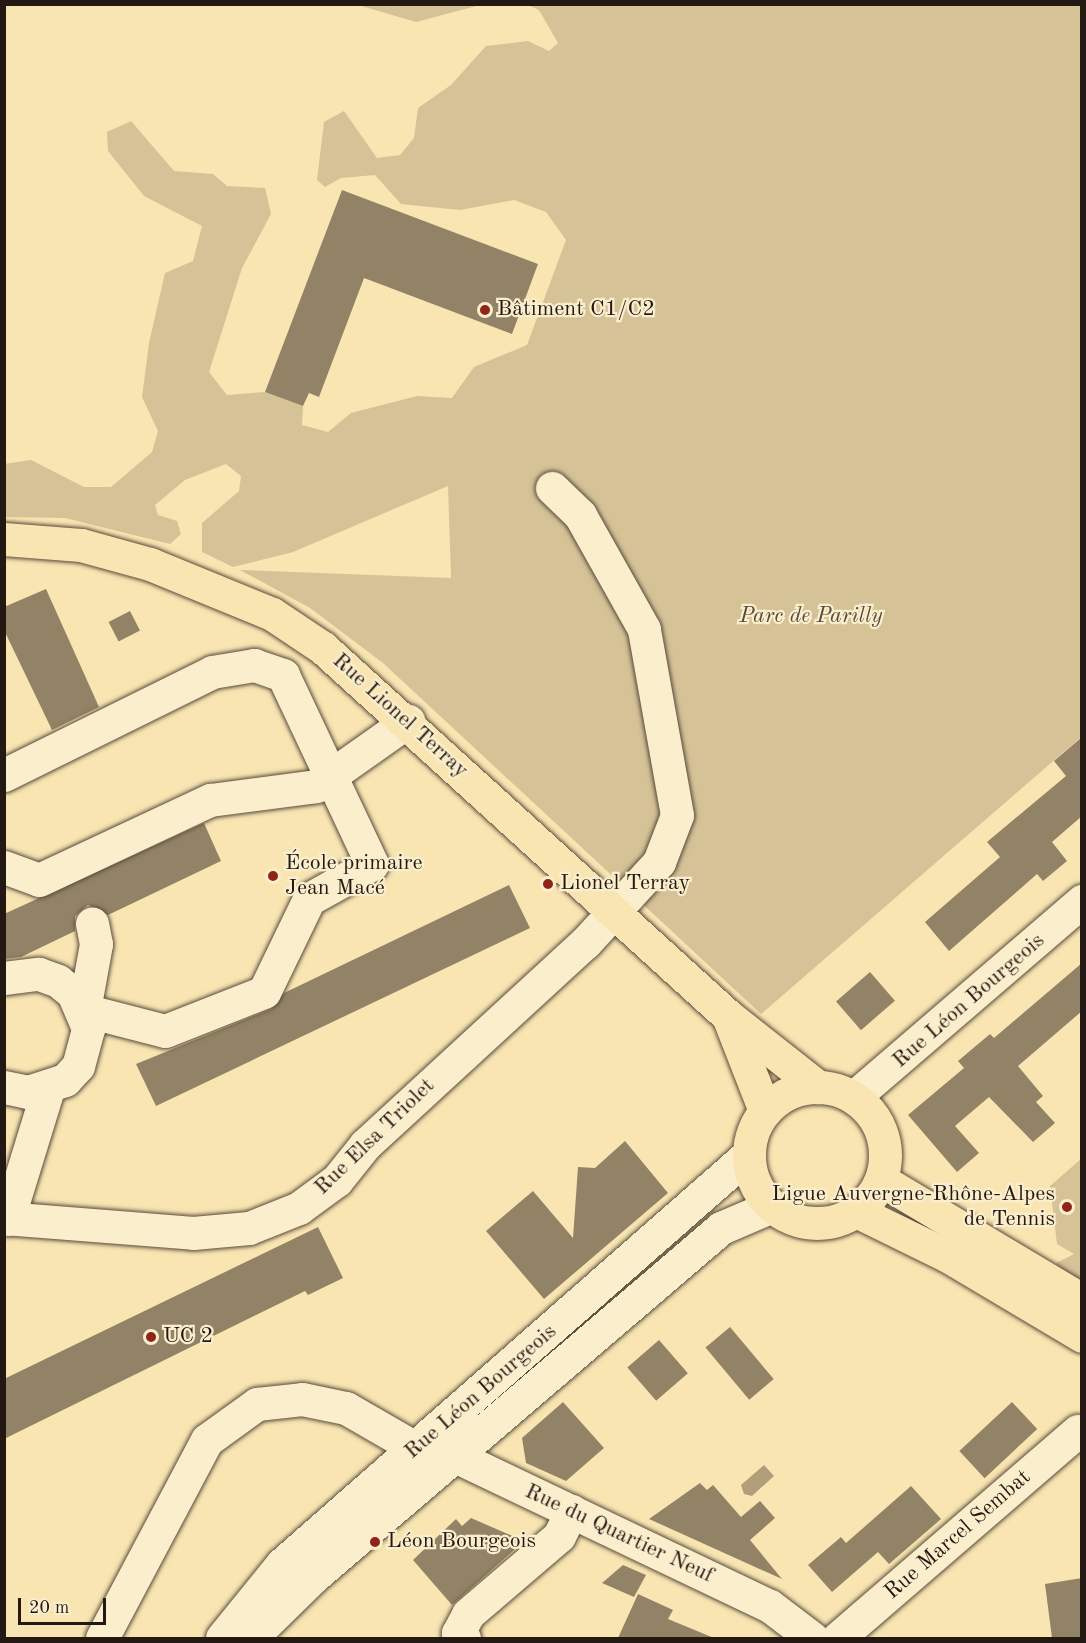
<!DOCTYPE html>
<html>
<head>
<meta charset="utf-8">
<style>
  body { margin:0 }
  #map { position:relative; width:1086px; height:1643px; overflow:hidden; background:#f9e5b2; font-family:"Old Standard TT",serif }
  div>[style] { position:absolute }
  .green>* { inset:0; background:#d5c297 }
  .water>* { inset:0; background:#b19f7c }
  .building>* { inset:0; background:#938366; transform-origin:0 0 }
  .roads { filter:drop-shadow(0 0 2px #594b3b) drop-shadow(0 0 2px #594b3b) }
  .minor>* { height:33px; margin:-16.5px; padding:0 16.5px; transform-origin:16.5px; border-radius:16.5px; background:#fbeecd }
  .major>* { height:33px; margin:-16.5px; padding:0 16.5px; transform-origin:16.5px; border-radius:16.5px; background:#f9e5b2 }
  .major>.ring { margin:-16.5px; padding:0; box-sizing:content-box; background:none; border:33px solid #f9e5b2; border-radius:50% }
  .dots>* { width:16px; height:16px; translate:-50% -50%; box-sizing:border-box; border:3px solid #fbeecd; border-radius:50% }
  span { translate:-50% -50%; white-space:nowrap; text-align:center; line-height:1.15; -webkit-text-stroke:4.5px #fbeecd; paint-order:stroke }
  .poi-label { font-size:22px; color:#241813 }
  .left { translate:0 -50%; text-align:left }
  .right { translate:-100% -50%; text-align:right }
  .park-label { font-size:22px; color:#594b3b; font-style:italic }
  .street-label { font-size:22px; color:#241813 }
  .frame { position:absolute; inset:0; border:6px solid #241813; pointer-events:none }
  .scale { position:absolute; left:18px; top:1598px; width:88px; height:27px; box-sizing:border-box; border:3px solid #241813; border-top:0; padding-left:8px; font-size:18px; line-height:21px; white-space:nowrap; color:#241813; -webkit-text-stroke:4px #fbeecd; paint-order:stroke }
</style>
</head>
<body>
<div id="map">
  <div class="green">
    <i style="clip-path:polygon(358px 5px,358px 4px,480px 5px,416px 22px)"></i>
    <i style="clip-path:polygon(528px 5px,1081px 5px,1081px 737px,761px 1014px,383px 663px,310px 608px,240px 570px,451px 578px,448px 486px,293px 552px,233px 567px,202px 552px,202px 523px,239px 491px,241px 476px,226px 464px,185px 480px,155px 505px,158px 515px,177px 521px,181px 534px,170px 544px,65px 518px,5px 517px,4px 464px,31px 460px,84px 487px,111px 487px,152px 452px,158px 431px,142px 397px,149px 343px,165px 273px,193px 261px,202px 226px,144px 196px,108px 151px,107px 132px,131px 121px,174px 171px,213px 174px,227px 186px,265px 188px,271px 214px,242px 268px,209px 372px,227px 395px,265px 392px,303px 406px,302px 425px,328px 432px,351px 413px,417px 396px,452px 398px,474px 367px,527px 345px,566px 240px,546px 212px,514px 200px,460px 210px,401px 204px,375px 175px,341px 178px,325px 187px,317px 180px,324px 122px,344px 111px,377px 158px,400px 155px,414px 138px,418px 108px,451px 85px,486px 46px,528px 41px,549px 51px,558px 43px,539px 10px)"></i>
    <i style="clip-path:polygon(1081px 1159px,1081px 1290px,1064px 1280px,1056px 1263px,1074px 1254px,1057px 1244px,1050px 1186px)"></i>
  </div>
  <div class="water">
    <i style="clip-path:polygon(764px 1465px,774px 1476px,752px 1496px,744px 1494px,741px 1485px)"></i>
  </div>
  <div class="building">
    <i style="clip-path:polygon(342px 190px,538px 264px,512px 334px,364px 278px,319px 397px,309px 393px,303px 406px,265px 392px)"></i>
    <i style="clip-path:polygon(46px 589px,99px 707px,52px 730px,4px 630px,4px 607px)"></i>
    <i style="left:130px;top:611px;width:22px;height:24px;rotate:63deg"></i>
    <i style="clip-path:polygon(1082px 737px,1082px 816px,1052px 842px,1067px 861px,1043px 881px,1037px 874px,949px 951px,925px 922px,1000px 857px,987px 842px,1066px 776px,1054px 761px)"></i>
    <i style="clip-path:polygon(204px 823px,221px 861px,108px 915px,88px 905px,75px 916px,75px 931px,21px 957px,4px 959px,4px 914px)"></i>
    <i style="clip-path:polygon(509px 885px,530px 928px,156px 1106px,136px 1064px,271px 1009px,284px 993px)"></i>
    <i style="clip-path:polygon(1082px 963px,1082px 1011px,1018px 1066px,1043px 1096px,1036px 1102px,1055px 1123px,1033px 1142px,989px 1097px,955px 1126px,979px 1153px,957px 1172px,908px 1115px,964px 1068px,958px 1061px,990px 1034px,994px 1038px)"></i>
    <i style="left:870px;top:972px;width:38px;height:45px;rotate:49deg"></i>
    <i style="clip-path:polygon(625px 1141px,668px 1193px,544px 1299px,486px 1231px,533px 1191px,573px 1238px,578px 1167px,595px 1168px)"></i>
    <i style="clip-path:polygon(318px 1227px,343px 1278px,308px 1295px,305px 1291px,4px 1439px,4px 1379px)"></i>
    <i style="left:730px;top:1327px;width:68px;height:32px;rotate:50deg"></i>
    <i style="left:659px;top:1340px;width:44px;height:42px;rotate:49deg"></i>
    <i style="clip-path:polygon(563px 1402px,604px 1448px,566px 1481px,526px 1463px,522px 1438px)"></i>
    <i style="left:1012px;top:1402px;width:37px;height:72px;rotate:47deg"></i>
    <i style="clip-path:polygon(700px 1483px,707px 1490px,713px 1485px,741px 1517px,760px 1501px,775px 1518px,750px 1540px,782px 1579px,649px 1519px)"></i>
    <i style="clip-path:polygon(911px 1486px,941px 1519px,889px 1564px,878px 1552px,832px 1592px,808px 1565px,841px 1537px,846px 1543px)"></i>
    <i style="clip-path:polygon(471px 1518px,524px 1541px,452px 1605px,413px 1560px,456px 1519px,462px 1526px)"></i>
    <i style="clip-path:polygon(623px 1565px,646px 1575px,634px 1597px,602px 1583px)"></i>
    <i style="clip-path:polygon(1082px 1578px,1082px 1638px,1052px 1638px,1045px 1584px)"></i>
    <i style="clip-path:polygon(638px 1594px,673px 1610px,668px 1619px,714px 1638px,618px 1638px)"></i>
  </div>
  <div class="roads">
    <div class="minor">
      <i style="left:4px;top:775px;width:232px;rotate:-26.3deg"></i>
      <i style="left:212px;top:672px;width:43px;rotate:-9.5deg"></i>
      <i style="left:254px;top:665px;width:31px;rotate:19deg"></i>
      <i style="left:283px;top:675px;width:209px;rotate:64.8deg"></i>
      <i style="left:372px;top:864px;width:72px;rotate:150.9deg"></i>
      <i style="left:309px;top:899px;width:103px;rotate:115.8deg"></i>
      <i style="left:264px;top:992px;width:106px;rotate:158.5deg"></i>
      <i style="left:165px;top:1031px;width:84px;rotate:-165.5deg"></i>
      <i style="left:84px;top:1010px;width:67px;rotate:-79.7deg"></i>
      <i style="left:96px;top:944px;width:21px;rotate:-101deg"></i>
      <i style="left:4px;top:867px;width:37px;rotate:20deg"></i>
      <i style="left:39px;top:880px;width:189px;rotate:-25.1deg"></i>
      <i style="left:210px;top:800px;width:107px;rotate:-7.5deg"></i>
      <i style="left:316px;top:786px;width:113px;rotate:-35.2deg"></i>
      <i style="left:4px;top:978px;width:35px;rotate:-7deg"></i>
      <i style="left:39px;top:974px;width:20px;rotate:20deg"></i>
      <i style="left:58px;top:981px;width:19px;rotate:39deg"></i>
      <i style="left:73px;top:993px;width:39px;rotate:67deg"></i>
      <i style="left:88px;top:1029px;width:38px;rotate:105deg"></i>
      <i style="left:78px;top:1066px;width:19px;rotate:133deg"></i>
      <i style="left:65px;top:1080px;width:39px;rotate:162deg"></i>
      <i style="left:28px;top:1092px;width:25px;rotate:-168deg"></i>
      <i style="left:854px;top:1097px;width:301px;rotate:-40.7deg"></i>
      <i style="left:4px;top:1218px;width:190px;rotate:4.5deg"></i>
      <i style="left:193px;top:1233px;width:56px;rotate:-5.1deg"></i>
      <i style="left:249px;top:1228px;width:54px;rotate:-21.8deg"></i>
      <i style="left:299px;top:1208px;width:47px;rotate:-36.4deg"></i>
      <i style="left:337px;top:1180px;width:45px;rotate:-51.3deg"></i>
      <i style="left:365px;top:1145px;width:299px;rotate:-42.6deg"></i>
      <i style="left:585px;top:943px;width:110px;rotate:-47.6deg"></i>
      <i style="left:659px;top:862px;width:50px;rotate:-69deg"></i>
      <i style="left:677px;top:815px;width:189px;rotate:-100.1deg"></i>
      <i style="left:644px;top:629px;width:131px;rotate:-119.3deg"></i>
      <i style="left:580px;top:515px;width:39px;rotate:-136deg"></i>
      <i style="left:8px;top:1219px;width:136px;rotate:-72.9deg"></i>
      <i style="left:102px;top:1638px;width:224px;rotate:-62.1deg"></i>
      <i style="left:207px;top:1440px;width:62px;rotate:-35.8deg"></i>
      <i style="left:257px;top:1404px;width:45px;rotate:-6.3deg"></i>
      <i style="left:302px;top:1399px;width:45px;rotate:11.6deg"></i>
      <i style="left:346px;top:1408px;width:82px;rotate:30deg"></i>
      <i style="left:417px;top:1449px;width:36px;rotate:9deg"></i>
      <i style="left:453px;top:1455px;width:351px;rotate:25.5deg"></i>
      <i style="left:770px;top:1606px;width:53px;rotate:37.3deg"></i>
      <i style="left:222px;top:1638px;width:95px;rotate:-51deg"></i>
      <i style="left:282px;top:1564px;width:621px;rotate:-41.28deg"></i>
      <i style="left:251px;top:1638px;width:87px;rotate:-44.5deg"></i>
      <i style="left:313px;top:1577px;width:537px;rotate:-40.54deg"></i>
      <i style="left:721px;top:1228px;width:56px;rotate:-23.3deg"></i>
      <i style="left:464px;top:1638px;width:8px;rotate:-140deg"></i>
      <i style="left:458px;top:1633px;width:21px;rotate:-62deg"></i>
      <i style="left:468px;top:1614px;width:120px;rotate:-40.6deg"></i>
      <i style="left:559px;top:1536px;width:28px;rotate:-63deg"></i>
      <i style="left:838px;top:1638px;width:317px;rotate:-40.8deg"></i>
    </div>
    <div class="major">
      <i style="left:4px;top:539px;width:77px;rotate:4.5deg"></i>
      <i style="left:81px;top:545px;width:72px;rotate:15.4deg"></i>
      <i style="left:150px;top:564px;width:132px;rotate:22.3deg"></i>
      <i style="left:272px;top:614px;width:61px;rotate:33.7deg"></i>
      <i style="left:323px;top:648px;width:547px;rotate:42.26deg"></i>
      <i style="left:728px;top:1016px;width:115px;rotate:38.3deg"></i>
      <i style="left:728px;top:1016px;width:102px;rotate:68.7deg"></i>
      <i class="ring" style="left:749px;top:1087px;width:103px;height:103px"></i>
      <i style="left:881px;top:1180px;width:234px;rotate:30.8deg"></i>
      <i style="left:856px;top:1211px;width:102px;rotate:26.1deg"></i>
      <i style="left:948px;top:1256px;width:156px;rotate:30.8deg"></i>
    </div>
  </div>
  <div class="dots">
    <i style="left:485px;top:310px;background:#8f2418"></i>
    <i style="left:273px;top:876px;background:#8f2418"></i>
    <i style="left:548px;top:884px;background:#8f2418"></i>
    <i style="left:1067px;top:1207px;background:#8f2418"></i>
    <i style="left:151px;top:1337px;background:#8f2418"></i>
    <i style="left:375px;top:1542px;background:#8f2418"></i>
  </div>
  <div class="poi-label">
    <span class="left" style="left:497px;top:310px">Bâtiment C1/C2</span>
    <span class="left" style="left:285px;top:876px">École primaire<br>Jean Macé</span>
    <span class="left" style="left:560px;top:884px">Lionel Terray</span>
    <span class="right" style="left:1055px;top:1207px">Ligue Auvergne-Rhône-Alpes<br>de Tennis</span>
    <span class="left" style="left:163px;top:1337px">UC 2</span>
    <span class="left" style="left:387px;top:1542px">Léon Bourgeois</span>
  </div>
  <div class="park-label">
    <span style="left:811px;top:617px">Parc de Parilly</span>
  </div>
  <div class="street-label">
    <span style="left:400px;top:716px;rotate:42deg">Rue Lionel Terray</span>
    <span style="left:969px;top:1001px;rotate:-41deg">Rue Léon Bourgeois</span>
    <span style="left:375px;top:1137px;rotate:-44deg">Rue Elsa Triolet</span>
    <span style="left:481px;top:1392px;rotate:-41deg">Rue Léon Bourgeois</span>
    <span style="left:619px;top:1534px;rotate:25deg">Rue du Quartier Neuf</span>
    <span style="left:958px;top:1535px;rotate:-41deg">Rue Marcel Sembat</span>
  </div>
  <div class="frame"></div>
  <div class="scale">20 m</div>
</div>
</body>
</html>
